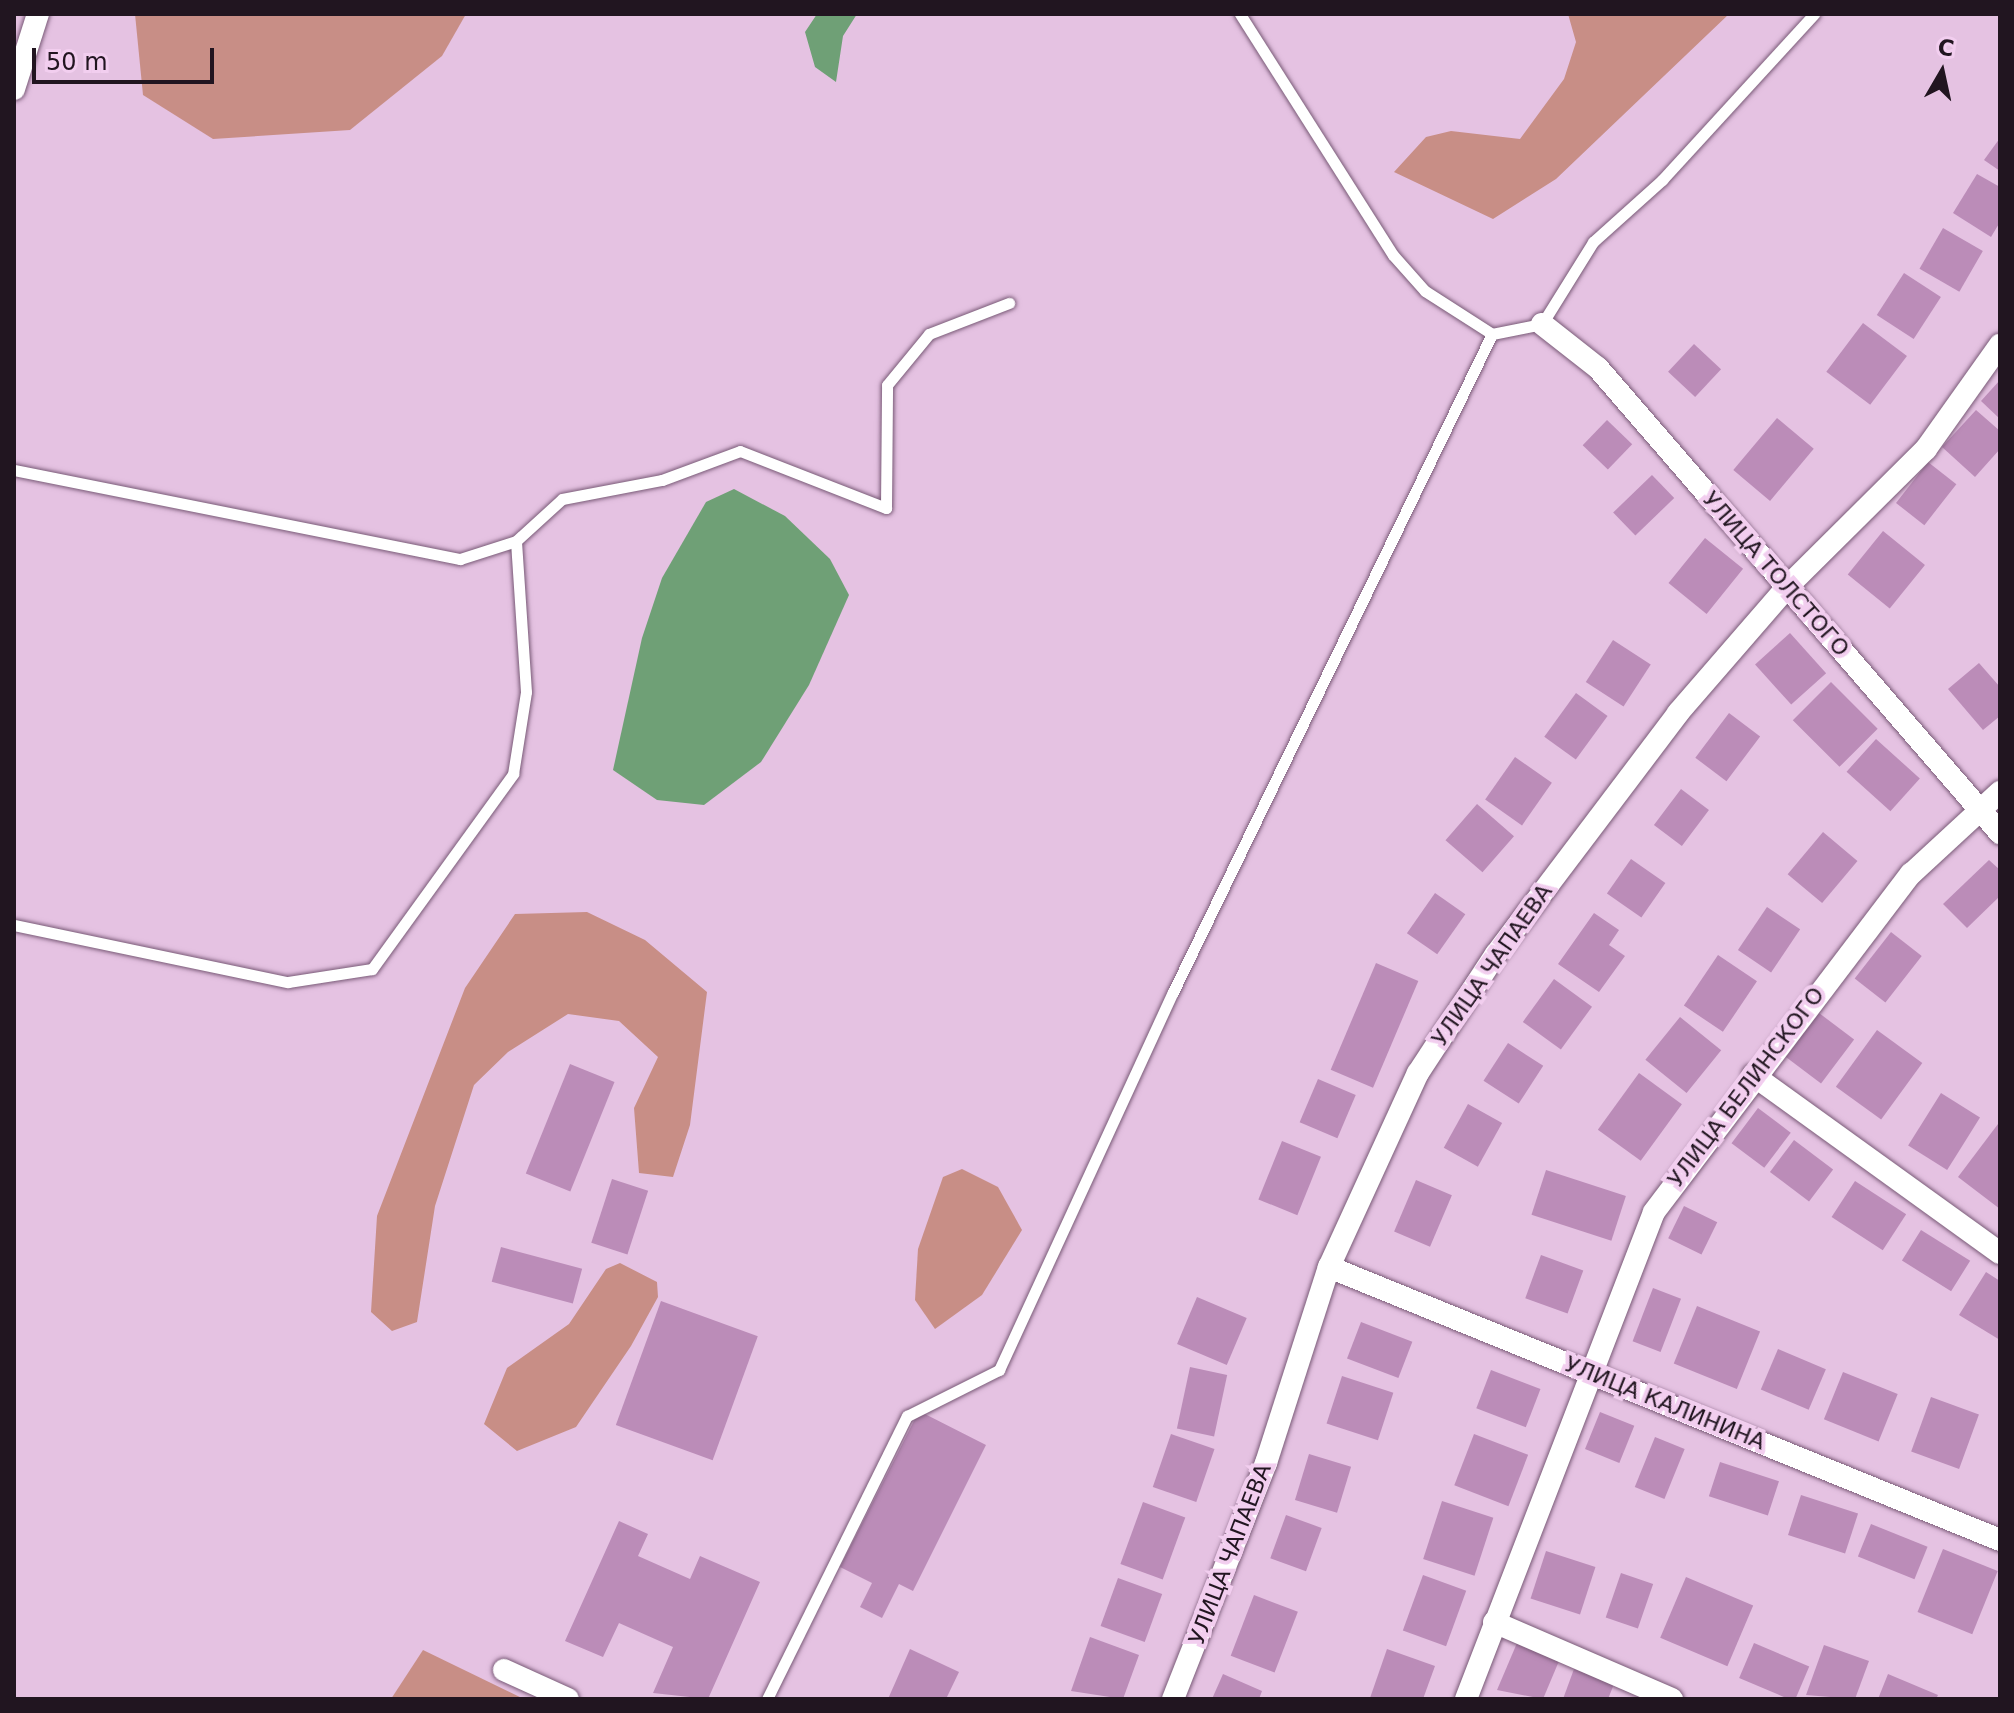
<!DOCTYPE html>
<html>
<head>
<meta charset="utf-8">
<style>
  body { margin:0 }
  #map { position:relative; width:2014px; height:1713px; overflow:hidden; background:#e5c2e2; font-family:"DejaVu Sans",sans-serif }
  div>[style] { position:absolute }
  .green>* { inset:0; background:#c88e86 }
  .water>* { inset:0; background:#6fa076 }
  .building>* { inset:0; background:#bb8cb8; transform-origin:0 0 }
  .roads { filter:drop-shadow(0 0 2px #795a77) drop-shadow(0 0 2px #795a77) }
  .lane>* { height:11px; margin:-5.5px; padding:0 5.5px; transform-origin:5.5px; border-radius:5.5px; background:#fff }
  .street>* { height:22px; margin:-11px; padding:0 11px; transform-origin:11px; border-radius:11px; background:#fff }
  span { translate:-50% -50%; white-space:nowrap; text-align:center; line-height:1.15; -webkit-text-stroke:8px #f2ceef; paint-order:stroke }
  .street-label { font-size:22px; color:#211520 }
  .frame { position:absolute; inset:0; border:16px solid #211520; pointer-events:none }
  .north { position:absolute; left:1902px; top:32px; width:80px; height:80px; -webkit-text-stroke:6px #f2ceef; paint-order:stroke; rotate:9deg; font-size:22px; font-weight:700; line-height:32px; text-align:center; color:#211520 }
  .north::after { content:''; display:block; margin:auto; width:28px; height:36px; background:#211520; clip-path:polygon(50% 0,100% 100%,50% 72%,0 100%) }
  .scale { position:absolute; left:32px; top:48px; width:182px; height:36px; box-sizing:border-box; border:4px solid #211520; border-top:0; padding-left:10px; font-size:24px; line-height:28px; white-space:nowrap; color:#211520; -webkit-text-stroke:6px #f2ceef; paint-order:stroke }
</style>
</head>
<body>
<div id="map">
  <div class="green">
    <i style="clip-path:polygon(135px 14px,466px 14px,442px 56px,350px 130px,213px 139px,143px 95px)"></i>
    <i style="clip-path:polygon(1568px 14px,1729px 14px,1556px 179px,1493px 219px,1394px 172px,1426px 137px,1451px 131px,1520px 139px,1564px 79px,1576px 42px)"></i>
    <i style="clip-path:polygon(587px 912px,645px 940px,707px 992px,690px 1125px,673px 1177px,639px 1173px,634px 1108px,658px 1057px,619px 1021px,568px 1014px,508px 1052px,474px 1085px,435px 1206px,417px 1322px,392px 1331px,371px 1312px,377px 1216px,465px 988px,515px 914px)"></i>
    <i style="clip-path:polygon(962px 1169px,998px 1187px,1022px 1230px,982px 1295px,935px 1329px,915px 1300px,918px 1249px,943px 1177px)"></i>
    <i style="clip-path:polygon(620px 1263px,657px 1282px,658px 1297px,631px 1346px,576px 1427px,517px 1451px,484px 1424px,507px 1368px,569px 1324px,606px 1269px)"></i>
    <i style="clip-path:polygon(423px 1650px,524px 1699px,391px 1699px)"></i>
  </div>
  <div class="water">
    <i style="clip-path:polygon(817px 14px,857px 14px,843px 36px,836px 82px,815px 67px,805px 32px)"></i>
    <i style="clip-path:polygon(734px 489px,785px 516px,830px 559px,849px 595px,809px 685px,761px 762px,704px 805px,657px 800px,613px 770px,642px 638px,662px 578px,706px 502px)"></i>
  </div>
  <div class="building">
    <i style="clip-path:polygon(2000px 138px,2000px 171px,1984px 160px)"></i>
    <i style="clip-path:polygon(1977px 174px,2000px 187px,2000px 222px,1991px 237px,1953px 213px)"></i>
    <i style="left:1943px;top:228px;width:46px;height:47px;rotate:30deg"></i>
    <i style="left:1904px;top:273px;width:44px;height:50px;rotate:33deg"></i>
    <i style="left:1863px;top:323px;width:55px;height:61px;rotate:37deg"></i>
    <i style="left:1694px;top:344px;width:37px;height:38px;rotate:43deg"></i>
    <i style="clip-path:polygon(2000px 380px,2000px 419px,1981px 401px)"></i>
    <i style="clip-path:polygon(1976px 410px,2000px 431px,2000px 449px,1975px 477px,1942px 447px)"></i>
    <i style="left:1777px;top:418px;width:48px;height:68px;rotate:40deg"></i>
    <i style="left:1607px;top:420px;width:35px;height:35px;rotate:44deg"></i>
    <i style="left:1928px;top:462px;width:36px;height:52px;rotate:38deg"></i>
    <i style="left:1652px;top:475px;width:32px;height:54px;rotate:46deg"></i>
    <i style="left:1883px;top:531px;width:54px;height:56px;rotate:39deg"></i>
    <i style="left:1705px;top:538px;width:49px;height:58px;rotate:39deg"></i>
    <i style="left:1790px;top:633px;width:54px;height:47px;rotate:48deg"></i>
    <i style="left:1613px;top:640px;width:45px;height:50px;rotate:33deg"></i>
    <i style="clip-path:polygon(1979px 663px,2000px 687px,2000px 716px,1983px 730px,1948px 689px)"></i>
    <i style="left:1831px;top:682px;width:66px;height:54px;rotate:45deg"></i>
    <i style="left:1576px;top:693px;width:39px;height:54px;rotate:36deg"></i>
    <i style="left:1729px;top:713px;width:39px;height:56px;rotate:37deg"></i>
    <i style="left:1876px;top:739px;width:59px;height:44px;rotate:42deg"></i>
    <i style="left:1515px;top:757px;width:45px;height:52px;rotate:35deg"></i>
    <i style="left:1681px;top:789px;width:35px;height:45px;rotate:37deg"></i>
    <i style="left:1477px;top:804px;width:49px;height:48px;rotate:41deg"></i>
    <i style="left:1823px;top:832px;width:45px;height:55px;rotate:40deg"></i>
    <i style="left:1631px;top:859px;width:42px;height:42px;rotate:35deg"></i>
    <i style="clip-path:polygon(1989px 860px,2000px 870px,2000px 896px,1967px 928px,1943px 904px)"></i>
    <i style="left:1435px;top:893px;width:37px;height:49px;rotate:35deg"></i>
    <i style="left:1767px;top:907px;width:40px;height:52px;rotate:34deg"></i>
    <i style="clip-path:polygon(1594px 913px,1619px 930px,1609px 945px,1625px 956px,1599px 992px,1558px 964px)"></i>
    <i style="left:1891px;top:932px;width:39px;height:59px;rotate:38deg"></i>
    <i style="left:1718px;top:955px;width:47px;height:61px;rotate:34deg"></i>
    <i style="left:1376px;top:963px;width:46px;height:116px;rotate:23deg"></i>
    <i style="left:1554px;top:979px;width:47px;height:53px;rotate:36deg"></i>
    <i style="left:1819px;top:1013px;width:44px;height:55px;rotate:37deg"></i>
    <i style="left:1680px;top:1017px;width:53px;height:55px;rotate:39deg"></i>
    <i style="left:1877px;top:1030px;width:56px;height:70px;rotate:36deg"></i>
    <i style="left:1508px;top:1043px;width:42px;height:45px;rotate:33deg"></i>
    <i style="left:570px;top:1064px;width:48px;height:118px;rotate:22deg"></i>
    <i style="left:1639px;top:1073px;width:53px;height:70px;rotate:36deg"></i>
    <i style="left:1318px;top:1079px;width:41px;height:47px;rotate:23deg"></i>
    <i style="left:1941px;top:1093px;width:46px;height:62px;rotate:32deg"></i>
    <i style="left:1468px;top:1104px;width:39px;height:50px;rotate:29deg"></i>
    <i style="left:1758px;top:1108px;width:41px;height:44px;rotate:37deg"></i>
    <i style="clip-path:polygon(1998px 1124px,2000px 1126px,2000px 1209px,1958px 1177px)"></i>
    <i style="left:1794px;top:1140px;width:49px;height:40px;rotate:37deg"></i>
    <i style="left:1282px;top:1141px;width:42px;height:63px;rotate:22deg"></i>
    <i style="left:1546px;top:1170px;width:84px;height:47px;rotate:18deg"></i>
    <i style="left:612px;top:1179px;width:38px;height:67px;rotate:18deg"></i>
    <i style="left:1416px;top:1180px;width:39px;height:56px;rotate:23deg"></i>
    <i style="left:1855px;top:1181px;width:61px;height:43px;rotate:33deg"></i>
    <i style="left:1684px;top:1206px;width:37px;height:36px;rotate:26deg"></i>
    <i style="left:1921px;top:1230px;width:58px;height:36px;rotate:32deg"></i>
    <i style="left:501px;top:1247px;width:84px;height:36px;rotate:15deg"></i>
    <i style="left:1541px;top:1255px;width:45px;height:46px;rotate:20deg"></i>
    <i style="clip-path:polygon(1986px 1272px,2000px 1281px,2000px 1340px,1959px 1315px)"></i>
    <i style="left:1653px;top:1288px;width:30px;height:57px;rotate:21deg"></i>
    <i style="left:1197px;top:1297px;width:54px;height:51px;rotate:23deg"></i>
    <i style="left:661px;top:1301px;width:103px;height:132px;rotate:20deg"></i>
    <i style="left:1697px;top:1306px;width:68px;height:62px;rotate:22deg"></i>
    <i style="left:1361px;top:1322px;width:55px;height:39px;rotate:21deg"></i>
    <i style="left:1778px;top:1349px;width:52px;height:44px;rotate:23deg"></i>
    <i style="left:1190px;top:1367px;width:38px;height:63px;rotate:12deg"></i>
    <i style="left:1491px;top:1370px;width:53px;height:41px;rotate:21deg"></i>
    <i style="left:1843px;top:1372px;width:59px;height:51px;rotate:22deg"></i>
    <i style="left:1342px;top:1376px;width:54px;height:50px;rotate:18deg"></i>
    <i style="left:1931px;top:1397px;width:51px;height:58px;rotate:20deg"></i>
    <i style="clip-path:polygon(919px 1411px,986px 1445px,913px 1591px,899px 1584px,882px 1618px,860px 1607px,872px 1583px,840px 1567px)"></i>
    <i style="left:1600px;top:1412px;width:37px;height:40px;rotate:22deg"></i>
    <i style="left:1171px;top:1434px;width:46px;height:56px;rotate:19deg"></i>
    <i style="left:1474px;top:1434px;width:58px;height:55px;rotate:21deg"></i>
    <i style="left:1655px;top:1437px;width:32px;height:54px;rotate:22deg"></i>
    <i style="left:1309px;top:1454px;width:44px;height:48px;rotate:17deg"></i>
    <i style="left:1720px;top:1462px;width:62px;height:36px;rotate:18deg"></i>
    <i style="left:1801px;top:1495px;width:60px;height:42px;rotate:18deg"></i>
    <i style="left:1442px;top:1501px;width:54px;height:61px;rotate:18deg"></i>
    <i style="left:1143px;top:1502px;width:45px;height:66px;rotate:20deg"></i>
    <i style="left:1286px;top:1515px;width:38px;height:46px;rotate:20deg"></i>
    <i style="clip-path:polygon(619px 1521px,648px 1534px,638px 1556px,690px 1579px,700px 1556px,760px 1582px,708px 1699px,653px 1693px,673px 1647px,619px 1623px,603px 1657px,565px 1641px)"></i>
    <i style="left:1871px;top:1524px;width:61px;height:35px;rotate:22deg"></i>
    <i style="left:1943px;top:1549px;width:59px;height:68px;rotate:22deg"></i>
    <i style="left:1546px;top:1551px;width:52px;height:50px;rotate:18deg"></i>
    <i style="left:1621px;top:1573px;width:34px;height:47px;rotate:19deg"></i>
    <i style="left:1423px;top:1575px;width:46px;height:59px;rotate:20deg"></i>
    <i style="left:1686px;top:1577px;width:73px;height:66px;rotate:23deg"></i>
    <i style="left:1118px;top:1578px;width:47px;height:51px;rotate:20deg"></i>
    <i style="left:1254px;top:1595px;width:47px;height:65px;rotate:21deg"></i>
    <i style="clip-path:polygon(1090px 1637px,1139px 1655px,1123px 1699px,1071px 1691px)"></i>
    <i style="clip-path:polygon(1517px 1643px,1559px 1661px,1543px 1699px,1497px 1690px)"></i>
    <i style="left:1754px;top:1643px;width:60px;height:38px;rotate:23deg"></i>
    <i style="clip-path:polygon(1824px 1645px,1869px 1661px,1855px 1699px,1806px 1695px)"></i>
    <i style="clip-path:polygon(910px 1649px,959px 1672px,946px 1699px,888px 1699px)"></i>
    <i style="clip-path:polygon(1387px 1649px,1435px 1666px,1423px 1699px,1370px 1698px)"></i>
    <i style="clip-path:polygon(1574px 1669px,1614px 1684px,1608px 1699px,1563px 1699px)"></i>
    <i style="clip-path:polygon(1223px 1674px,1262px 1691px,1259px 1699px,1212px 1699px)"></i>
    <i style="clip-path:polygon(1888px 1674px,1938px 1695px,1936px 1699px,1878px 1699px)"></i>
  </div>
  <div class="roads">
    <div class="lane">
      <i style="left:1240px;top:14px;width:285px;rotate:57.6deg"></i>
      <i style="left:1393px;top:255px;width:48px;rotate:48.4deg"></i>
      <i style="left:1425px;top:291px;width:80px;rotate:32.7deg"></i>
      <i style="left:14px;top:470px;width:455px;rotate:11.3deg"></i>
      <i style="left:460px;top:559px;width:59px;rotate:-17.8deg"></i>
      <i style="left:516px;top:541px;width:62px;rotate:-42.4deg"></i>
      <i style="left:562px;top:499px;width:102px;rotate:-10.8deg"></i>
      <i style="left:662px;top:480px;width:83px;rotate:-20.4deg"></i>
      <i style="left:740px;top:451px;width:157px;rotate:21.3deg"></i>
      <i style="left:886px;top:508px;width:123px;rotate:-89.5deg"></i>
      <i style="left:887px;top:385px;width:66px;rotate:-50.5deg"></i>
      <i style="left:929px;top:334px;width:86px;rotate:-21.2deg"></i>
      <i style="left:14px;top:925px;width:280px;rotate:11.8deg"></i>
      <i style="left:288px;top:982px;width:85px;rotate:-8.8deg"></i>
      <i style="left:372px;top:969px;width:241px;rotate:-54.1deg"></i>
      <i style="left:513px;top:774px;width:83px;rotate:-81deg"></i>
      <i style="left:526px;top:692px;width:151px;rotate:-93.8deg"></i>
      <i style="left:767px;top:1699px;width:316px;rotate:-63.7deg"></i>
      <i style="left:907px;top:1416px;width:103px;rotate:-26.6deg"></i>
      <i style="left:999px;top:1370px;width:416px;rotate:-65.3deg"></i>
      <i style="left:1173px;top:992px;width:731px;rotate:-64.14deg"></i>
      <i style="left:1492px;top:334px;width:51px;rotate:-11.3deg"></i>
      <i style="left:1542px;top:324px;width:97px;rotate:-58.1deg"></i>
      <i style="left:1593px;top:242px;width:93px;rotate:-41.9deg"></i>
      <i style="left:1662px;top:180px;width:225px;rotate:-47.5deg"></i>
    </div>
    <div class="street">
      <i style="left:14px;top:89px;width:79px;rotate:-72.3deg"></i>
      <i style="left:1542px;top:324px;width:71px;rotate:38.2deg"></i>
      <i style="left:1598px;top:368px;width:615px;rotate:49.16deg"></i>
      <i style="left:1753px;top:1075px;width:304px;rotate:35.8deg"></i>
      <i style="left:1329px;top:1267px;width:724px;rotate:22.14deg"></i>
      <i style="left:1494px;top:1622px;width:194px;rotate:23.4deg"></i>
      <i style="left:504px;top:1670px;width:70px;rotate:24.4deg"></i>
      <i style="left:1173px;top:1699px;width:254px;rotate:-68.5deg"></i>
      <i style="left:1266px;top:1463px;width:206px;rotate:-72.2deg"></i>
      <i style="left:1329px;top:1267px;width:213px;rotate:-65.4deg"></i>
      <i style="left:1418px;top:1073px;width:142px;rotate:-56.8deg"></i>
      <i style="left:1496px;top:954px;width:302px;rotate:-52.9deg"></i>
      <i style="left:1678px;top:713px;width:167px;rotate:-49.1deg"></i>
      <i style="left:1787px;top:587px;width:196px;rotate:-44.8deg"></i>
      <i style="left:1926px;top:449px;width:128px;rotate:-54.6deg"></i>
      <i style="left:1466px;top:1699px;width:522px;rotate:-68.89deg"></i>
      <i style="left:1654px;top:1212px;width:425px;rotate:-52.8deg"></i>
      <i style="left:1911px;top:874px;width:121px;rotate:-42.7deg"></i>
    </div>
  </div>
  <div class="street-label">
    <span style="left:1776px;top:574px;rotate:49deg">УЛИЦА ТОЛСТОГО</span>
    <span style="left:1492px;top:965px;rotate:-55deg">УЛИЦА ЧАПАЕВА</span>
    <span style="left:1746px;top:1087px;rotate:-53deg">УЛИЦА БЕЛИНСКОГО</span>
    <span style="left:1665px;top:1403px;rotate:22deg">УЛИЦА КАЛИНИНА</span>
    <span style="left:1230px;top:1554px;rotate:-69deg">УЛИЦА ЧАПАЕВА</span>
  </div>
  <div class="frame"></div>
  <div class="north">С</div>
  <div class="scale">50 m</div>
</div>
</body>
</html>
